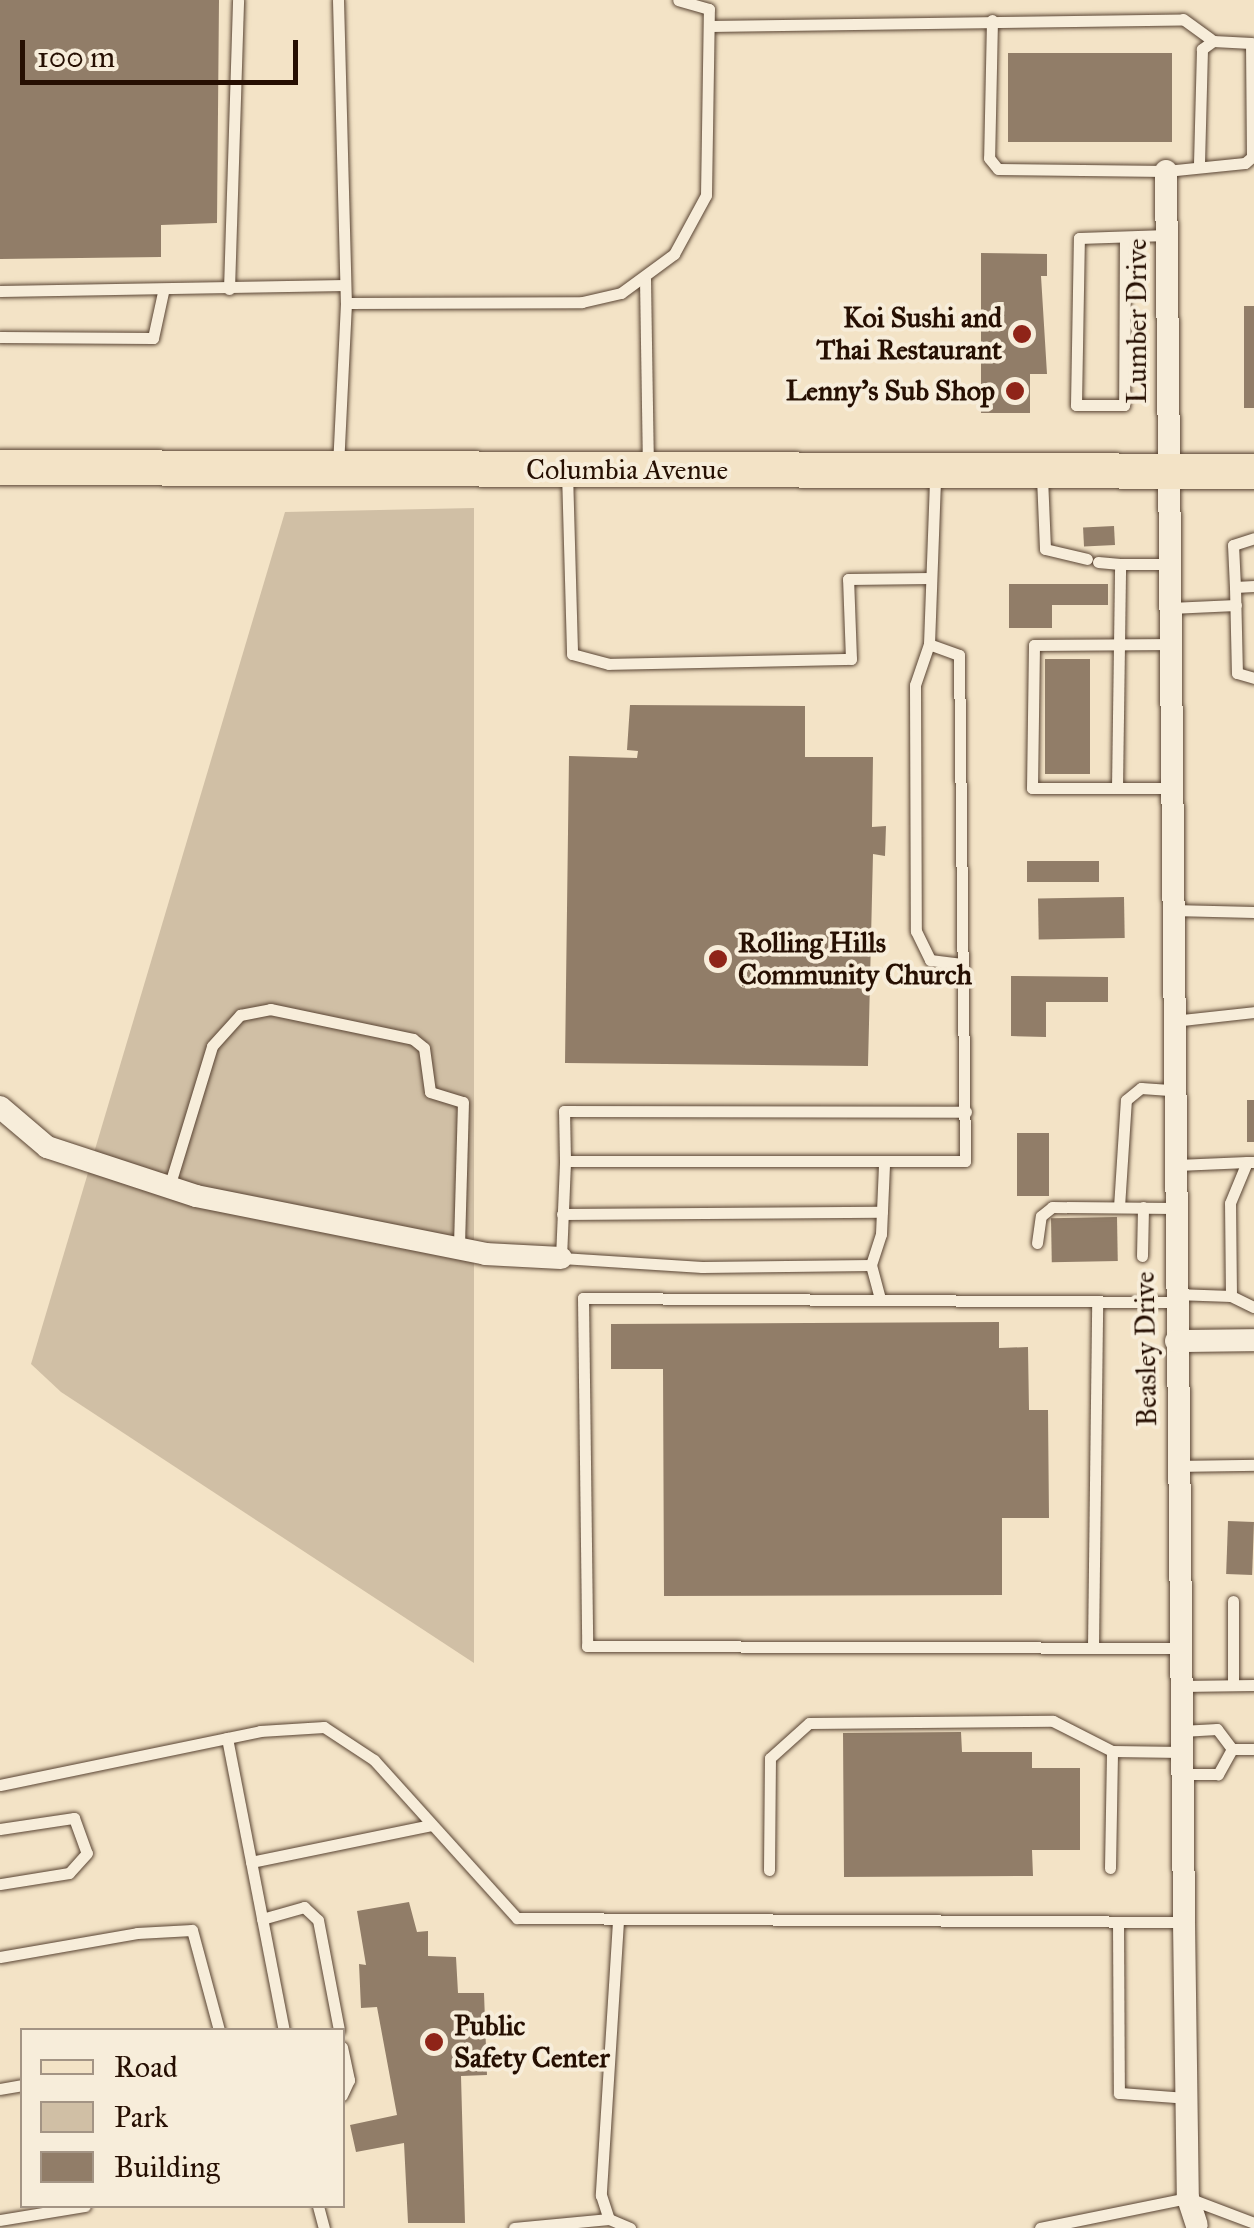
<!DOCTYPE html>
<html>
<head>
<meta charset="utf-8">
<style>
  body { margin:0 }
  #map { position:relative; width:1254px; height:2228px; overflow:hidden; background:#f3e3c6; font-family:"IM FELL Great Primer",serif }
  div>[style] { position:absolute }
  .green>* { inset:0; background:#d0bfa5 }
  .building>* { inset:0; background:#917d68; transform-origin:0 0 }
  .roads { filter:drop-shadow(0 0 2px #594433) drop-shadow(0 0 2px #594433) }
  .lane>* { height:11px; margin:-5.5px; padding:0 5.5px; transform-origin:5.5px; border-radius:5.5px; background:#f7edda }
  .street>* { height:22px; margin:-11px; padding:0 11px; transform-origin:11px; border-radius:11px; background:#f7edda }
  .primary>* { height:35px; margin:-17.5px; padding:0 17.5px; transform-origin:17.5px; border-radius:17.5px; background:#f3e3c6 }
  .dots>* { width:28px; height:28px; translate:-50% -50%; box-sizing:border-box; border:5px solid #f7edda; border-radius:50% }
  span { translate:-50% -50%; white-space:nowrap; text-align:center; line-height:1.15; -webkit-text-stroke:8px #f7edda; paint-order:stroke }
  .poi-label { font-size:28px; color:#260f02; font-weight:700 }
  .right { translate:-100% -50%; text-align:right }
  .left { translate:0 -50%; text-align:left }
  .street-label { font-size:28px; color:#260f02 }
  .legend { position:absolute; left:20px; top:2028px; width:325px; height:180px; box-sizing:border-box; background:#f7edda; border:2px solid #a39484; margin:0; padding:12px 18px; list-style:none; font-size:30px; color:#260f02 }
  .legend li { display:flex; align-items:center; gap:20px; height:50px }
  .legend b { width:50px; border:2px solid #a39484 }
  .scale { position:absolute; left:20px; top:40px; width:278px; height:45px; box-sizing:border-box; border:5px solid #260f02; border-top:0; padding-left:12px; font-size:30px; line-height:35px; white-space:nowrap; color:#260f02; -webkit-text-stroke:8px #f7edda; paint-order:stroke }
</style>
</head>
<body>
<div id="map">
  <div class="green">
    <i style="clip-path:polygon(474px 508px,474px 1663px,61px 1392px,31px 1364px,285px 512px)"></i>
  </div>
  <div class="building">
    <i style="clip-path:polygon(0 0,219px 0,217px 223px,161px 225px,161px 257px,0 259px)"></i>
    <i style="left:1008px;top:53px;width:164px;height:89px"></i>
    <i style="clip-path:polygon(981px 253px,1047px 254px,1047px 276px,1041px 276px,1047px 374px,1030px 374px,1030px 413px,981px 413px)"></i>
    <i style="left:1244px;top:306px;width:10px;height:102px"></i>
    <i style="left:1114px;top:526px;width:19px;height:31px;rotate:87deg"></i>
    <i style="clip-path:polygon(1009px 584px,1108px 584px,1108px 605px,1052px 605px,1052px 628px,1009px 628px)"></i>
    <i style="left:1045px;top:659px;width:45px;height:115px"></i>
    <i style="clip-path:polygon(630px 705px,805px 706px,805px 757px,873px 757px,872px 827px,886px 826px,885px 856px,873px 854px,868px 1066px,565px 1063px,569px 756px,637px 758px,638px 751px,627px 750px)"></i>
    <i style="left:1027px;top:861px;width:72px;height:21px"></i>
    <i style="left:1124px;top:897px;width:41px;height:86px;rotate:89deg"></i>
    <i style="clip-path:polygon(1011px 976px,1108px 977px,1108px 1002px,1046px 1002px,1046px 1037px,1011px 1036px)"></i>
    <i style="left:1247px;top:1100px;width:7px;height:42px"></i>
    <i style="left:1017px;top:1133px;width:32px;height:63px"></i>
    <i style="left:1117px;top:1217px;width:44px;height:66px;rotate:89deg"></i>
    <i style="clip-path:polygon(999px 1322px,999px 1348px,1028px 1347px,1029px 1410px,1048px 1410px,1049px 1518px,1002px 1518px,1002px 1595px,664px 1596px,663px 1369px,611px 1369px,611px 1324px)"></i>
    <i style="left:1228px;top:1521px;width:26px;height:53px;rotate:2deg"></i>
    <i style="clip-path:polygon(961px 1732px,962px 1752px,1032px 1752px,1032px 1768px,1080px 1768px,1080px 1850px,1032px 1850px,1033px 1876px,844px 1877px,843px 1733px)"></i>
    <i style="clip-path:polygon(409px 1902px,417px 1932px,428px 1931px,428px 1956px,456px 1957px,458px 1993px,484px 1993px,487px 2075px,461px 2076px,465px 2223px,408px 2223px,404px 2143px,356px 2152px,350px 2125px,397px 2115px,377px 2007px,361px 2008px,359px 1964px,366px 1965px,357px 1911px)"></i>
  </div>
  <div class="roads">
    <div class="lane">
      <i style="left:338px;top:0;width:303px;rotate:88.5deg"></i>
      <i style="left:346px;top:303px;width:162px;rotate:92.8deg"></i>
      <i style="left:992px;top:20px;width:138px;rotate:91.2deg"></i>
      <i style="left:989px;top:158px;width:14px;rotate:51deg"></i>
      <i style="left:998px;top:169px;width:168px;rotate:0.7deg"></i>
      <i style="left:1166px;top:171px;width:79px;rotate:-5.8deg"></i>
      <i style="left:1245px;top:163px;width:9px;rotate:-41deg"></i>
      <i style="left:1252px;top:157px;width:114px;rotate:-90.5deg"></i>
      <i style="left:1251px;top:43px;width:38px;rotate:-177deg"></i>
      <i style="left:1213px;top:41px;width:14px;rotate:144deg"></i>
      <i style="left:1202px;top:49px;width:117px;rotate:91.5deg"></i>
      <i style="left:709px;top:26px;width:474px;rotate:-0.8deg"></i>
      <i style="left:1183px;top:19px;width:37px;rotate:36deg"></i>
      <i style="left:1125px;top:237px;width:168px;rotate:90.3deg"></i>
      <i style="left:1124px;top:405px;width:48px;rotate:180deg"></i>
      <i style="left:1076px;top:405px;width:167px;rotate:-89deg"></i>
      <i style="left:1079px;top:238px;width:88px;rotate:-2deg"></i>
      <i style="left:645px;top:279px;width:185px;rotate:89.1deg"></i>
      <i style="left:229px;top:289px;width:289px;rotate:-88.2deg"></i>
      <i style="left:0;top:291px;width:345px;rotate:-1deg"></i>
      <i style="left:346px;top:303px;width:236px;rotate:-0.2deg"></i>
      <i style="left:582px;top:302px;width:40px;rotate:-13deg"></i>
      <i style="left:621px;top:293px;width:66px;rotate:-36.3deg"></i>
      <i style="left:674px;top:254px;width:67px;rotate:-61.5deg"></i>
      <i style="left:706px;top:195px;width:186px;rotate:-89.1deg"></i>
      <i style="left:709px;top:9px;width:32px;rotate:-164deg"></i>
      <i style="left:0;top:337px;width:153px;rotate:0.4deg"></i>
      <i style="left:153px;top:338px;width:47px;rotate:-77.7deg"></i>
      <i style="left:567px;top:472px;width:182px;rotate:88.4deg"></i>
      <i style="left:572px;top:654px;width:38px;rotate:15deg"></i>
      <i style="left:609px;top:664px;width:242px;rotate:-1.2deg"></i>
      <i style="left:851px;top:659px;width:80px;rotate:-92.1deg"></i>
      <i style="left:848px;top:579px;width:83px;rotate:-0.7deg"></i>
      <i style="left:1042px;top:477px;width:72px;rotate:87.6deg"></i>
      <i style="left:1045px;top:549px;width:43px;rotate:13.4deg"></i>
      <i style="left:1098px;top:562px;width:22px;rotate:5deg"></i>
      <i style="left:1254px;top:586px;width:19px;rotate:177deg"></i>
      <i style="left:1235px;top:587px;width:86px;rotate:88.7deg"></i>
      <i style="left:1237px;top:673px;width:18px;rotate:16deg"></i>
      <i style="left:1235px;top:587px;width:42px;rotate:-92.7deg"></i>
      <i style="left:1233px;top:545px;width:22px;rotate:-18deg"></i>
      <i style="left:1170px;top:608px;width:66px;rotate:-2.6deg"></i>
      <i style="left:929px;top:644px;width:43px;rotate:108.9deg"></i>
      <i style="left:915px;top:685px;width:246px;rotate:89.8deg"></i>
      <i style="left:916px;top:931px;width:32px;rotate:64deg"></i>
      <i style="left:930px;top:960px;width:32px;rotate:7deg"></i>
      <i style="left:1170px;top:644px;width:136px;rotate:179.6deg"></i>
      <i style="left:1034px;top:645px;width:143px;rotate:90.8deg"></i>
      <i style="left:1032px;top:788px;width:139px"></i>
      <i style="left:1117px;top:788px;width:224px;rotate:-89.2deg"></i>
      <i style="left:1120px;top:564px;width:49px"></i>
      <i style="left:1172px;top:910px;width:82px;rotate:1.4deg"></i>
      <i style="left:1173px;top:1021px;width:81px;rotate:-6.3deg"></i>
      <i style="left:565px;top:1161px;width:50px;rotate:-91.1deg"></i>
      <i style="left:564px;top:1111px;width:402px;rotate:0.1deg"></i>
      <i style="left:884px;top:1165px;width:69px;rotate:92.5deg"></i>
      <i style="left:881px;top:1234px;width:33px;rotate:108deg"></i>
      <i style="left:871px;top:1265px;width:169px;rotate:179.3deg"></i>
      <i style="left:702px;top:1267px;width:141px;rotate:-176.3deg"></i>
      <i style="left:561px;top:1258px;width:97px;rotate:-87.6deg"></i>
      <i style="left:565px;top:1161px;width:400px"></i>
      <i style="left:965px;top:1161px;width:506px;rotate:-90.68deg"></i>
      <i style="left:959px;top:655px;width:32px;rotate:-160deg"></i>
      <i style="left:929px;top:644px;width:167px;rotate:-87.9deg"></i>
      <i style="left:1177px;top:1165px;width:70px;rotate:-2.5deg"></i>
      <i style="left:169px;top:1187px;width:147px;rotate:-73deg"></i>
      <i style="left:212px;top:1046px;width:42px;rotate:-47.9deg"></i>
      <i style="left:240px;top:1015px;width:31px;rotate:-11deg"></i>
      <i style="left:270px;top:1009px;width:146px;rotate:11.8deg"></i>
      <i style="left:413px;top:1039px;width:14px;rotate:39deg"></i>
      <i style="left:424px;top:1048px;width:44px;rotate:82.2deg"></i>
      <i style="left:430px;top:1092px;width:34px;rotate:17deg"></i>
      <i style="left:463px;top:1102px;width:147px;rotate:91.6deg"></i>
      <i style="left:1119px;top:1207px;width:107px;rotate:-86.3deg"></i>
      <i style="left:1126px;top:1100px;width:19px;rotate:-39deg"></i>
      <i style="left:1141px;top:1088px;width:32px;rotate:4deg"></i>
      <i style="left:562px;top:1214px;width:320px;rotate:-0.4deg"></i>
      <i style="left:1037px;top:1243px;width:27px;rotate:-82deg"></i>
      <i style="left:1041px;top:1216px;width:14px;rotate:-39deg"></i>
      <i style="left:1052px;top:1207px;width:122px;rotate:0.5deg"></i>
      <i style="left:1142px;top:1256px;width:49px;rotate:-88.8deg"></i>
      <i style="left:871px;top:1265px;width:35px;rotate:75deg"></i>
      <i style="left:1175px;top:1294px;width:56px;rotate:2deg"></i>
      <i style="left:1231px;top:1296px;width:93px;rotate:-90.6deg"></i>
      <i style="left:1230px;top:1203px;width:44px;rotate:-67.5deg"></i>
      <i style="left:1247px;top:1162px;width:7px"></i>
      <i style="left:1231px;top:1296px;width:25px;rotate:26deg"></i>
      <i style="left:1175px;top:1302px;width:592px;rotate:-179.61deg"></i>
      <i style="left:583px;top:1298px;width:348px;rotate:89.3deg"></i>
      <i style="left:587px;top:1646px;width:593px;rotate:0.19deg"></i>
      <i style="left:1178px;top:1466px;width:76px;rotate:-0.8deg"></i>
      <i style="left:1233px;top:1601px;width:84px;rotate:90deg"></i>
      <i style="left:1093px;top:1647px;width:344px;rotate:-89.3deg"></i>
      <i style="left:1181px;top:1686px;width:73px;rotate:-0.8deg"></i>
      <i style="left:1181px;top:1731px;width:36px;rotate:-3deg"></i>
      <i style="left:1217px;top:1729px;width:25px;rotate:53deg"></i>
      <i style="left:1232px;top:1749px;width:29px;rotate:119deg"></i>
      <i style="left:1218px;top:1774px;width:36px;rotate:180deg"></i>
      <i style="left:227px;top:1738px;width:298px;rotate:79deg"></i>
      <i style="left:1232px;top:1749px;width:22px"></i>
      <i style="left:0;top:1785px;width:266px;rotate:-11.7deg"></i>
      <i style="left:260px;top:1731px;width:64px;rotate:-3.6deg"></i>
      <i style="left:324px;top:1727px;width:60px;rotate:33.4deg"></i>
      <i style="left:374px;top:1760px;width:213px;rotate:47.9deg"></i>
      <i style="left:517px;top:1918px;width:667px;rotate:0.34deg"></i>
      <i style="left:0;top:1829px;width:75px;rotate:-8.5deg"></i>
      <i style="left:74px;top:1818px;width:37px;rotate:70deg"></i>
      <i style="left:87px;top:1853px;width:27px;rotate:132deg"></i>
      <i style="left:69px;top:1873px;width:70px;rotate:170.9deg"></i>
      <i style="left:251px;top:1862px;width:184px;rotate:-11.6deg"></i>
      <i style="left:1110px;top:1868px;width:117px;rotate:-89deg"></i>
      <i style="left:1112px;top:1751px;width:70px;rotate:0.8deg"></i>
      <i style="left:769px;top:1870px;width:112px;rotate:-89.5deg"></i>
      <i style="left:770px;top:1758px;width:52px;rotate:-41.9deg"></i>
      <i style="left:809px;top:1723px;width:244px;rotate:-0.5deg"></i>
      <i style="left:1053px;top:1721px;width:66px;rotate:27deg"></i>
      <i style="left:262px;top:1919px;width:44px;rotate:-15.9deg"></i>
      <i style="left:304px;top:1907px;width:19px;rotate:43deg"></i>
      <i style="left:318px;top:1920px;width:112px;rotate:79.2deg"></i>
      <i style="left:618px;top:1921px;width:275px;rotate:93.6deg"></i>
      <i style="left:601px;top:2195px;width:25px;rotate:72deg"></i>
      <i style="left:609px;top:2219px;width:23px;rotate:23deg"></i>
      <i style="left:1118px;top:1922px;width:171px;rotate:89.7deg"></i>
      <i style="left:1119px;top:2093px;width:68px;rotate:4.2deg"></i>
      <i style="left:0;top:1957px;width:139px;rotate:-9.9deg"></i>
      <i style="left:137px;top:1933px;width:55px;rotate:-3.1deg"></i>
      <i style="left:192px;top:1930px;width:104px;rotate:74.9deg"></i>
      <i style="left:342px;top:2047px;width:34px;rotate:78deg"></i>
      <i style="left:349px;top:2080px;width:17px;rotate:115deg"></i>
      <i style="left:0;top:2089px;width:22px;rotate:-10deg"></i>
      <i style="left:318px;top:2206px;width:23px;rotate:75deg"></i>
      <i style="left:0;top:2220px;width:86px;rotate:-9.4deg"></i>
      <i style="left:514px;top:2228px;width:95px;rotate:-5.4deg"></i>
      <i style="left:1040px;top:2228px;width:151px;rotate:-11.5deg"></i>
      <i style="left:1188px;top:2198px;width:71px;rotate:20.7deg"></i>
    </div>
    <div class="street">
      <i style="left:1166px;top:171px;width:1751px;rotate:89.41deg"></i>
      <i style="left:1184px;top:1922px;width:276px;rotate:89.2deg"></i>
      <i style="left:1188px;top:2198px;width:28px;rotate:72deg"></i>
      <i style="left:0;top:1107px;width:62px;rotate:40.4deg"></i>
      <i style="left:47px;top:1147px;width:157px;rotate:18.2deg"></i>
      <i style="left:196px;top:1196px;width:295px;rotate:11.3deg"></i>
      <i style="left:485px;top:1254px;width:76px;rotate:3deg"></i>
      <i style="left:1176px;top:1341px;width:78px;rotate:-0.7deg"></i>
    </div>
    <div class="primary">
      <i style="left:0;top:467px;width:1254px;rotate:0.18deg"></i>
    </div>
  </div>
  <div class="dots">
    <i style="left:1022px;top:334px;background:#8f2418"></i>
    <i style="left:1015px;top:391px;background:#8f2418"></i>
    <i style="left:718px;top:959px;background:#8f2418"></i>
    <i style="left:434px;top:2042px;background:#8f2418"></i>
  </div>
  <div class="poi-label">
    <span class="right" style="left:1002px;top:334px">Koi Sushi and<br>Thai Restaurant</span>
    <span class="right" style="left:995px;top:391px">Lenny's Sub Shop</span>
    <span class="left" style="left:738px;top:959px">Rolling Hills<br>Community Church</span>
    <span class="left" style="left:454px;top:2042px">Public<br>Safety Center</span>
  </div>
  <div class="street-label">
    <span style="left:1137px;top:321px;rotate:-90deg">Lumber Drive</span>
    <span style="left:627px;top:470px">Columbia Avenue</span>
    <span style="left:1146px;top:1349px;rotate:-91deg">Beasley Drive</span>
  </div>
  <ul class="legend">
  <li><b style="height:12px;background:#f3e3c6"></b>Road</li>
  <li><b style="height:28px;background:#d0bfa5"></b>Park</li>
  <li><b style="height:28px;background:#917d68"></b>Building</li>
  </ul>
  <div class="scale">100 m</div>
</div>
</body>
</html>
